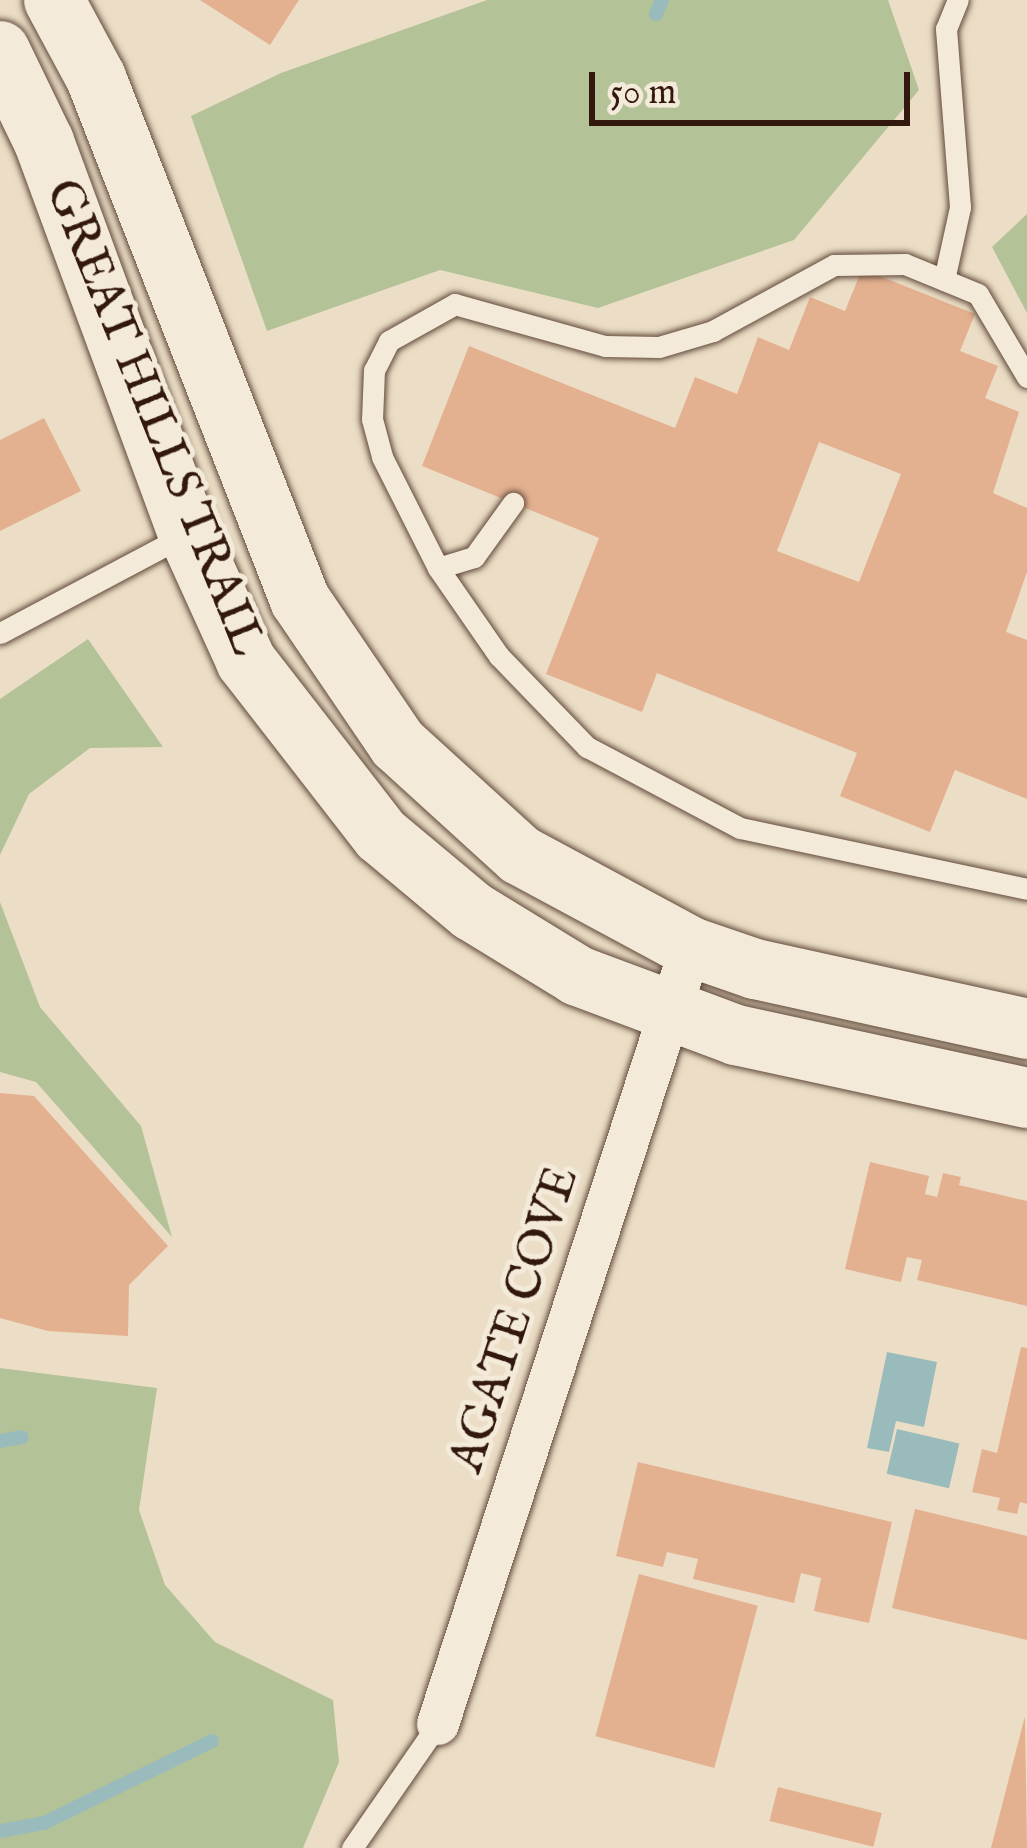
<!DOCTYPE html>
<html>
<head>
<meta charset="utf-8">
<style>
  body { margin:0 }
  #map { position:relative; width:1027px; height:1848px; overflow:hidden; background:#ecdec6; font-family:"IM FELL English",serif }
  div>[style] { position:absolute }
  .green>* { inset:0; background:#b4c297 }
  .water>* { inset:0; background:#9abbbb; transform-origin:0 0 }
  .stream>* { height:14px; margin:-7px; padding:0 7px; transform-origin:7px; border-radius:7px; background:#9abbbb }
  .building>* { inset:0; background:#e4b190; transform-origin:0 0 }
  .roads { filter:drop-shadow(0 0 3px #614a3b) drop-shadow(0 0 3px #614a3b) }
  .lane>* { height:21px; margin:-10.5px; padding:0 10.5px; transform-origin:10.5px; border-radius:10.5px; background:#f3eada }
  .street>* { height:42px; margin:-21px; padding:0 21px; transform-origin:21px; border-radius:21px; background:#f3eada }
  .secondary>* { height:60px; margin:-30px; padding:0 30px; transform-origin:30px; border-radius:30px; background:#f3eada }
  span { translate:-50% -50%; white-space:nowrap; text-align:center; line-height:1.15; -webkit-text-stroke:10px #f3eada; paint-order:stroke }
  .street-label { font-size:48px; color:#33180d }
  .scale { position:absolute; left:589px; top:72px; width:321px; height:54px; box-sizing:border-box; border:6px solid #33180d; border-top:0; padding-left:15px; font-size:36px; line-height:42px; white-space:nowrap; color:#33180d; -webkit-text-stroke:9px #f3eada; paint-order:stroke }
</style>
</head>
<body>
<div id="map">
  <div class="green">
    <i style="clip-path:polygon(487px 0,888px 0,919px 90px,794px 240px,598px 308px,440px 270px,267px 331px,191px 116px,281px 73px)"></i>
    <i style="clip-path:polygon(1027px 214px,1027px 313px,992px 247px)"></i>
    <i style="clip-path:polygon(88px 639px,163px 747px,90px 748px,29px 794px,0 855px,0 699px)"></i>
    <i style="clip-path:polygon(0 902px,40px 1007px,141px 1126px,172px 1237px,36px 1082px,0 1072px)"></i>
    <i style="clip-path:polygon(0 1368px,157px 1388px,139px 1510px,165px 1585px,215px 1642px,333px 1700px,339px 1762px,303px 1848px,0 1848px)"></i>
  </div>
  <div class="water">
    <i style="clip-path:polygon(887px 1352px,937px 1362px,924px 1427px,896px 1421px,889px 1452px,867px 1448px)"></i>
    <i style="left:897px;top:1429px;width:64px;height:46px;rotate:13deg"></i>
  </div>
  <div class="stream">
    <i style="left:656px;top:14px;width:15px;rotate:-67deg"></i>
    <i style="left:0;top:1441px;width:22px;rotate:-10deg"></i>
    <i style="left:0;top:1831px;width:45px;rotate:-10.3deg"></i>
    <i style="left:44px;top:1823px;width:187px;rotate:-26deg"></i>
  </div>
  <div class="building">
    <i style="clip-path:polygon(200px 0,299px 0,270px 45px)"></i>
    <i style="clip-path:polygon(evenodd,862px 269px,975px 314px,960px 351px,998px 366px,985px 398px,1019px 412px,993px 493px,1027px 508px,1027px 572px,1006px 632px,1027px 640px,1027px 799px,955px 770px,930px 832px,840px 796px,857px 753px,657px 673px,642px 712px,546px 674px,599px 538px,422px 466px,469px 346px,675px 428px,695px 377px,737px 394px,758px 337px,789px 350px,810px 297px,845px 311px,862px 269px,819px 442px,901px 474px,859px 582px,777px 551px,819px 442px)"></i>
    <i style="clip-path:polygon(44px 418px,81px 491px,0 531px,0 440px)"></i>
    <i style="clip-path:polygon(0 1093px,34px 1096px,168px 1246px,129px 1285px,128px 1336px,48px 1331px,0 1318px)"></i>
    <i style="clip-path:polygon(870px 1162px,929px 1176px,925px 1194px,937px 1197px,943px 1173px,961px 1177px,959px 1185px,1027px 1201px,1027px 1306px,917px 1280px,922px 1260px,907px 1257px,901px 1282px,845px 1269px)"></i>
    <i style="clip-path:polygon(1021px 1347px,1027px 1348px,1027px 1504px,1020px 1502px,1017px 1514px,997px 1510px,1000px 1498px,972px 1492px,982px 1449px,997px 1453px)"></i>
    <i style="clip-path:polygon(638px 1462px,892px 1522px,869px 1623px,814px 1611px,821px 1578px,801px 1573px,794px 1603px,693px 1579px,698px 1559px,667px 1552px,663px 1567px,616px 1556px)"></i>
    <i style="clip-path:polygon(915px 1509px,1027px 1536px,1027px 1640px,892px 1608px)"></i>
    <i style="left:639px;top:1574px;width:123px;height:168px;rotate:15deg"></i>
    <i style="clip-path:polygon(1025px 1716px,1027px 1848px,991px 1848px)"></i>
    <i style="left:778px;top:1787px;width:107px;height:35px;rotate:14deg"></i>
  </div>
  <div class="roads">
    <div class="lane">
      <i style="left:944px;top:280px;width:75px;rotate:-77.6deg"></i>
      <i style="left:960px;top:207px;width:179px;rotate:-94.5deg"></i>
      <i style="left:946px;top:29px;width:31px;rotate:-68deg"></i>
      <i style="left:1027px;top:377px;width:96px;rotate:-120.6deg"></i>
      <i style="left:978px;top:294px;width:79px;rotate:-157.7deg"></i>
      <i style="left:905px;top:264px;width:71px;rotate:179.2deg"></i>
      <i style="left:834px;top:265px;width:138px;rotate:151.4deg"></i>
      <i style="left:713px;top:331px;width:56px;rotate:163.5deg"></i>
      <i style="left:659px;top:347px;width:54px;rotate:-178.9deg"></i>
      <i style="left:605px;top:346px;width:156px;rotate:-164.4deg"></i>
      <i style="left:455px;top:304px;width:76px;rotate:150.7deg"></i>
      <i style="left:389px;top:341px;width:33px;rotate:117deg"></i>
      <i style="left:374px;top:370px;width:49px;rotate:92.3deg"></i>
      <i style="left:372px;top:419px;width:39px;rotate:75deg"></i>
      <i style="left:382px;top:457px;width:124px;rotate:63.2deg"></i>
      <i style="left:438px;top:568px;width:107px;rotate:55.3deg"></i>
      <i style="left:499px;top:656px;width:127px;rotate:46deg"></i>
      <i style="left:587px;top:747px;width:173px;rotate:27.9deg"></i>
      <i style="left:740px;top:828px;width:293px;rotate:12deg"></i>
      <i style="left:438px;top:568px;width:38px;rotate:-17deg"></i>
      <i style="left:474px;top:557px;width:67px;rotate:-54.2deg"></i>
      <i style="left:0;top:633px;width:209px;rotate:-27.9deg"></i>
      <i style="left:352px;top:1848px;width:151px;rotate:-55.3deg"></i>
    </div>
    <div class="street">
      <i style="left:438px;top:1724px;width:817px;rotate:-71.96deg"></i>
    </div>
    <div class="secondary">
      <i style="left:54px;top:0;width:89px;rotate:61.7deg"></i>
      <i style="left:96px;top:78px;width:560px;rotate:68.65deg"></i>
      <i style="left:300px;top:600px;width:174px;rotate:55.8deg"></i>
      <i style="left:398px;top:744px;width:165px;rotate:42.3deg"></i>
      <i style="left:520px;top:855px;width:194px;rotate:28.3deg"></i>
      <i style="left:691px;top:947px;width:68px;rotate:19deg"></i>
      <i style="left:755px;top:969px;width:279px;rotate:12.4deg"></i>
      <i style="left:0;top:51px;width:101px;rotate:64.2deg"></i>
      <i style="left:44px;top:142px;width:417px;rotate:69.8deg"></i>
      <i style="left:188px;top:533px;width:141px;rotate:65.6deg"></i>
      <i style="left:246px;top:661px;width:220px;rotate:52.2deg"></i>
      <i style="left:381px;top:835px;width:119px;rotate:39.9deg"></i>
      <i style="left:472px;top:911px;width:124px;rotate:31.5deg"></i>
      <i style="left:578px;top:976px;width:169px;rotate:20.5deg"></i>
      <i style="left:736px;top:1035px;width:298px;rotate:12.2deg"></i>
    </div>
  </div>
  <div class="street-label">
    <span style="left:153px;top:418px;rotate:68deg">GREAT HILLS TRAIL</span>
    <span style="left:516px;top:1320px;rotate:-72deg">AGATE COVE</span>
  </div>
  <div class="scale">50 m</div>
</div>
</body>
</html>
